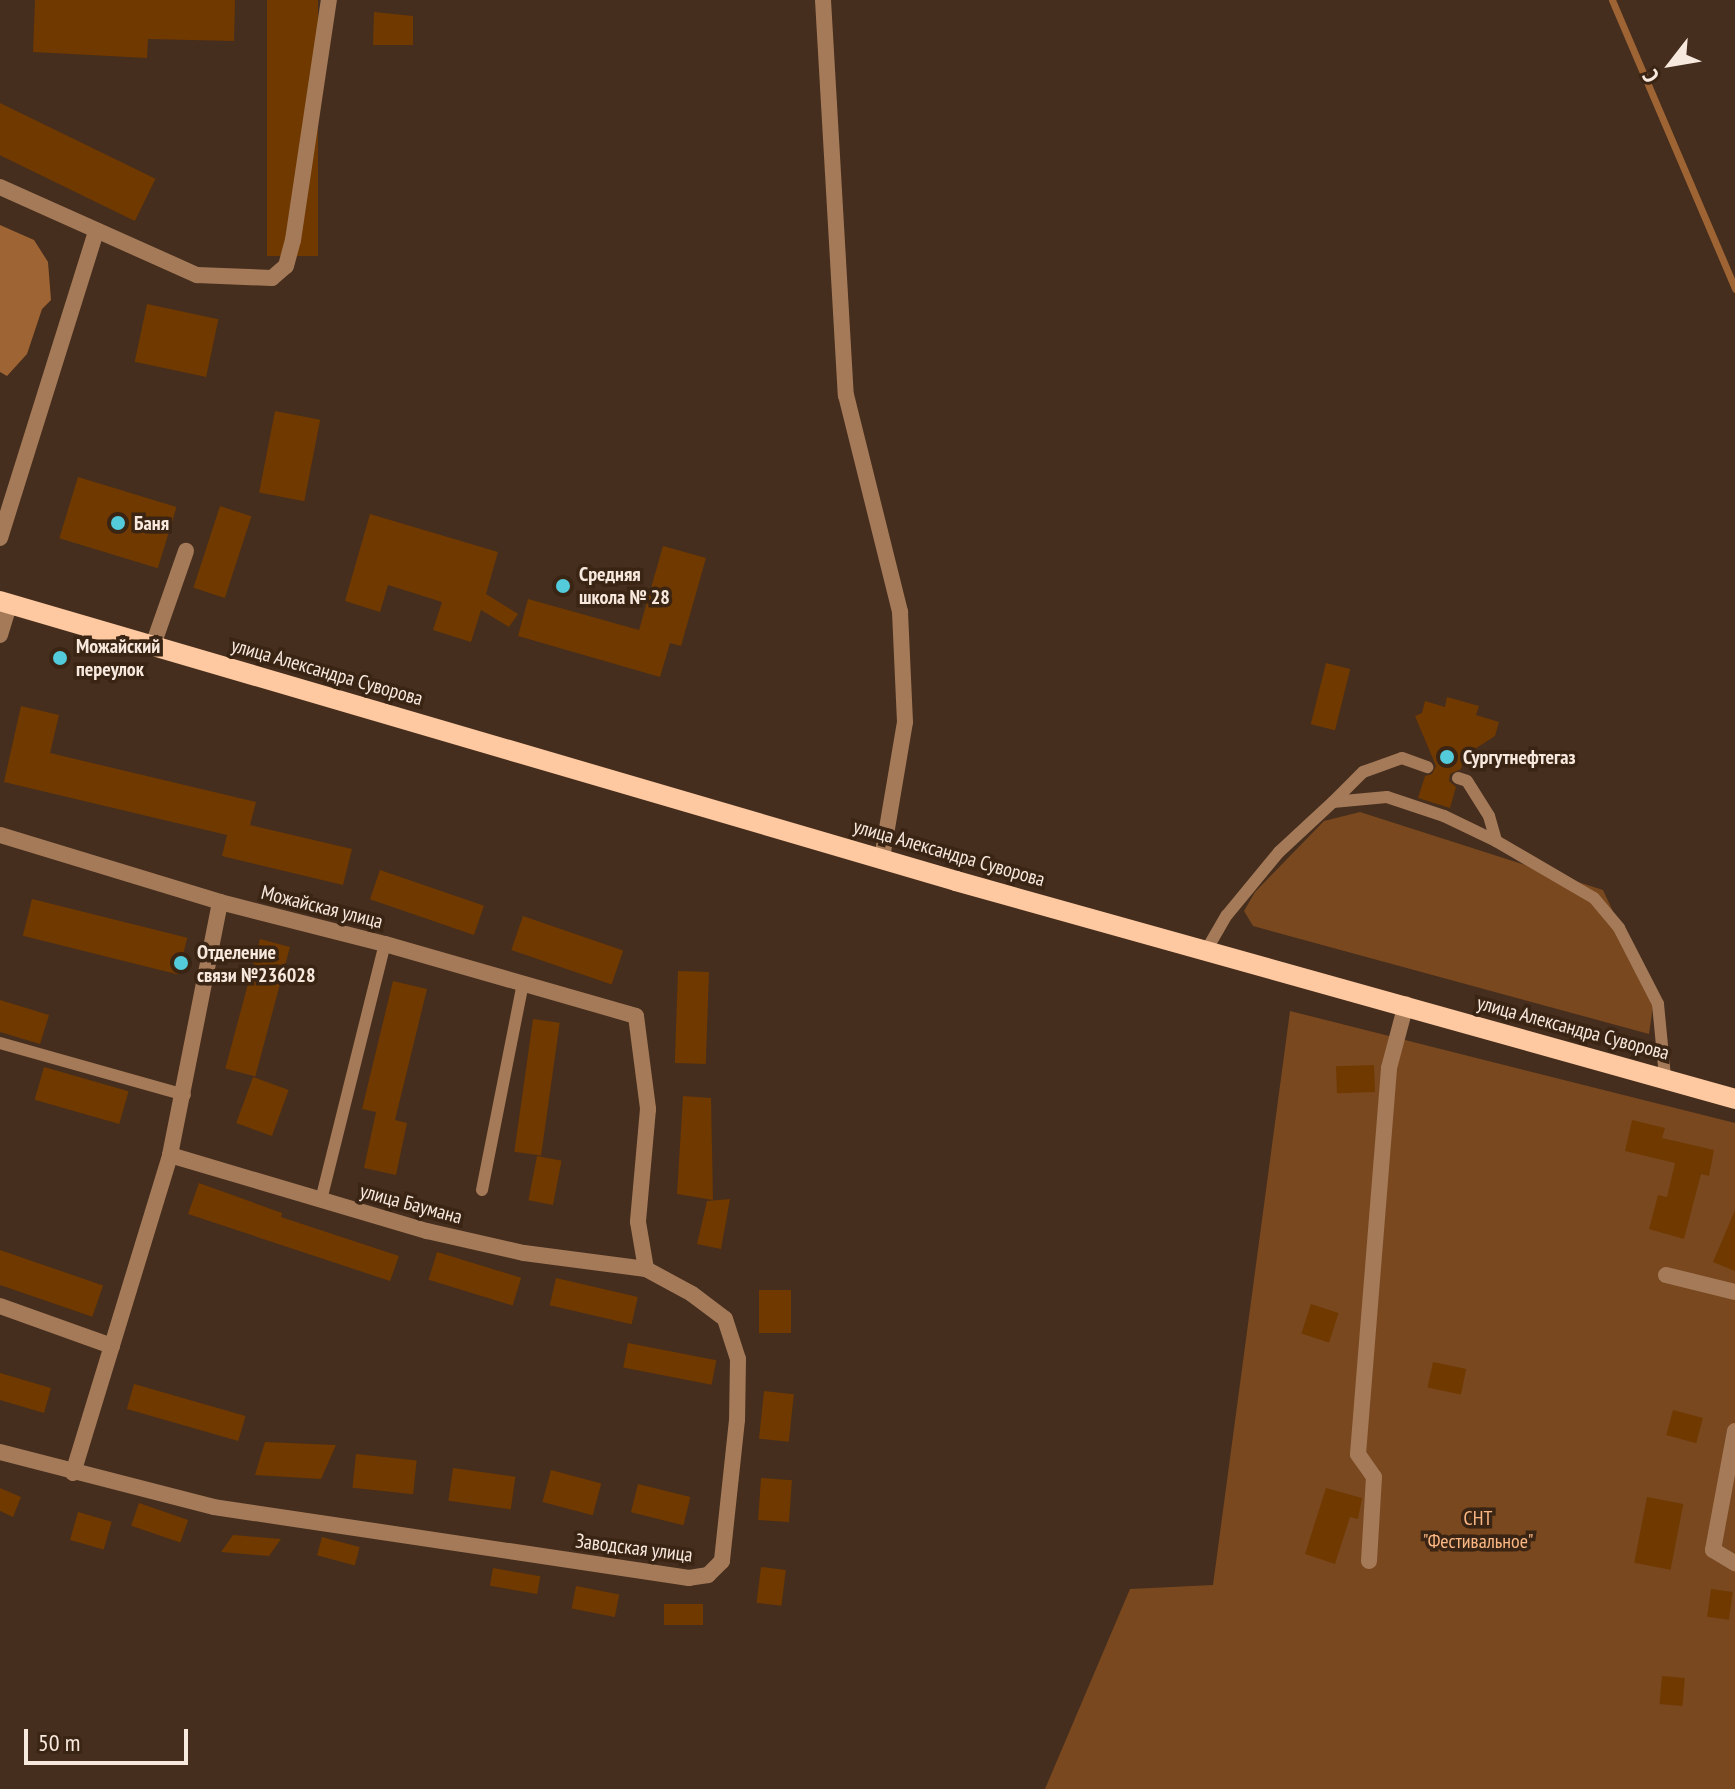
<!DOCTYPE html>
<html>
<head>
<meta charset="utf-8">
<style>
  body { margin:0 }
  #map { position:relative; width:1735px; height:1789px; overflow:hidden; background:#452e1d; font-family:"PT Sans Narrow",sans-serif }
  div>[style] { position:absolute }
  .green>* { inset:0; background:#79481f }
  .water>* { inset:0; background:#9f6434 }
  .stream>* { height:7px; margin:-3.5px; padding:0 3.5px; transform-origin:3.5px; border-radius:3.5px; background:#9f6434 }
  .building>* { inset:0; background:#703900; transform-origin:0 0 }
  .lane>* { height:12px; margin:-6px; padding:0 6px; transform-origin:6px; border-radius:6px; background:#a57a59 }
  .street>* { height:16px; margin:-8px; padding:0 8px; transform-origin:8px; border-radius:8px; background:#a57a59 }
  .primary>* { height:20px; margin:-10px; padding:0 10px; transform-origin:10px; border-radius:10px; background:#fec8a0 }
  .dots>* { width:22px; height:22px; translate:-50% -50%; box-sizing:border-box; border:4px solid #3a2413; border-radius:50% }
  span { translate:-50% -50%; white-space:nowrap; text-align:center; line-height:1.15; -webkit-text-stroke:7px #3a2413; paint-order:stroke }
  .poi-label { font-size:20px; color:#f8e9df; font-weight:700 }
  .left { translate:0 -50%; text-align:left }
  .street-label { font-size:20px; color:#f8e9df }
  .park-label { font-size:20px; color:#fbb784 }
  .north { position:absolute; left:1631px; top:24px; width:80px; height:80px; -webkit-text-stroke:6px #3a2413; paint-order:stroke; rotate:239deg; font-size:22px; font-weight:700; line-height:32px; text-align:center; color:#f8e9df }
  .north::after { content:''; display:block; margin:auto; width:28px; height:36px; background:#f8e9df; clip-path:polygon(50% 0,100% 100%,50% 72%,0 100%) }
  .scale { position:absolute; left:24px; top:1729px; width:164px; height:36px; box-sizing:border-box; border:4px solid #f8e9df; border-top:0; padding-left:10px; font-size:24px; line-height:28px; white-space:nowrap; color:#f8e9df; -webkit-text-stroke:6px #3a2413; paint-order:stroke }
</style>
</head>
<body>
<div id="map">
  <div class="green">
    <i style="clip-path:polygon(1360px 812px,1603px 890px,1654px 999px,1649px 1034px,1253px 926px,1244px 911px,1255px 892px,1324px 821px)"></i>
    <i style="clip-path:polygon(1290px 1011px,1735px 1123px,1735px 1789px,1045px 1789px,1130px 1589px,1213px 1585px)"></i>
  </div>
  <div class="water">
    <i style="clip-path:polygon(0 225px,34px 240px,48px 262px,51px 300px,42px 309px,27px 354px,7px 376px,0 372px)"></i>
  </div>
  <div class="stream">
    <i style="left:1612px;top:0;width:314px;rotate:66.9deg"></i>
  </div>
  <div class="building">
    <i style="clip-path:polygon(35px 0,235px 0,234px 41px,148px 39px,147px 58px,33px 52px)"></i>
    <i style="left:267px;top:0;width:51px;height:256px"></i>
    <i style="clip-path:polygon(374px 12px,413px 16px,413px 45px,373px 45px)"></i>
    <i style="left:0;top:103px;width:173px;height:47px;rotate:26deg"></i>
    <i style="left:147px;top:304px;width:73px;height:59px;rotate:12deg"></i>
    <i style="left:275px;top:411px;width:46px;height:83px;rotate:11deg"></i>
    <i style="left:78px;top:477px;width:103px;height:64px;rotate:17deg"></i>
    <i style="left:220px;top:506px;width:33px;height:86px;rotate:18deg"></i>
    <i style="clip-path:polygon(370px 514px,498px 552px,486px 594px,518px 614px,509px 627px,481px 610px,471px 642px,433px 630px,442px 602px,388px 585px,380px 612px,345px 601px)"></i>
    <i style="clip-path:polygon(663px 546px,706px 558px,681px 646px,670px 643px,660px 677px,518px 636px,528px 599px,639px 630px)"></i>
    <i style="left:1326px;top:663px;width:25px;height:63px;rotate:14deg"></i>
    <i style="clip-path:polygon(1447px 697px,1479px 706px,1476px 715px,1499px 722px,1495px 736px,1464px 756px,1461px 769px,1450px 774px,1449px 781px,1456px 787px,1450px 808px,1418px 798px,1425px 776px,1432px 774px,1436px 766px,1415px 716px,1422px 713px,1425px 701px,1445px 707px)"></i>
    <i style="clip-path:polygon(21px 706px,59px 715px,50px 753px,256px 802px,250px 825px,352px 849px,343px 885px,222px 856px,227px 835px,4px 782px)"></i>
    <i style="left:380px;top:870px;width:110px;height:31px;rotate:19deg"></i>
    <i style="left:32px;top:899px;width:160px;height:38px;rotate:14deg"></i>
    <i style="left:523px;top:916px;width:106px;height:36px;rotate:19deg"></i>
    <i style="left:260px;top:939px;width:31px;height:134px;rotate:15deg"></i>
    <i style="left:678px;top:971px;width:31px;height:92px;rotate:2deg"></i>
    <i style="clip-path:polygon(393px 981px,427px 989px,395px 1120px,407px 1123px,396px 1175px,364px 1168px,376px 1112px,362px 1109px)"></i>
    <i style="clip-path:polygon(0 1000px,49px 1015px,40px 1044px,0 1032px)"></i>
    <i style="left:533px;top:1019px;width:27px;height:134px;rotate:8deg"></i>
    <i style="left:1374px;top:1065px;width:27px;height:38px;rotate:88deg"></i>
    <i style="left:44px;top:1067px;width:88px;height:34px;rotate:16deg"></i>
    <i style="left:253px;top:1077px;width:38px;height:49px;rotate:20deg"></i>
    <i style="clip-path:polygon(683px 1096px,711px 1098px,713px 1200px,677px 1194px)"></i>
    <i style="clip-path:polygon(1632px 1120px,1665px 1128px,1662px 1138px,1714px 1150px,1709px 1176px,1701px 1174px,1684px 1239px,1649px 1229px,1658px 1195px,1667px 1197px,1675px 1163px,1625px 1151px)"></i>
    <i style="left:537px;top:1156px;width:25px;height:45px;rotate:11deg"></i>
    <i style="clip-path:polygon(199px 1183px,282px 1213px,281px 1217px,399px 1256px,390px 1281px,188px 1214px)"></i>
    <i style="clip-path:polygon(730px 1199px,721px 1249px,697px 1244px,707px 1201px)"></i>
    <i style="clip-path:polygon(1735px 1210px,1735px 1271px,1713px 1262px)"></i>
    <i style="left:0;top:1250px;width:109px;height:33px;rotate:19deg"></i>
    <i style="left:437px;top:1252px;width:88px;height:29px;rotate:17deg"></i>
    <i style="left:556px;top:1278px;width:84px;height:28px;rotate:13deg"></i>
    <i style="left:759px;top:1290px;width:32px;height:43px"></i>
    <i style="left:1311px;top:1304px;width:29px;height:31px;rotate:18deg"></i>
    <i style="left:628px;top:1343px;width:90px;height:25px;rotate:11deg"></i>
    <i style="left:1433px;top:1362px;width:34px;height:26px;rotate:12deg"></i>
    <i style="clip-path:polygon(0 1373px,51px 1388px,44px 1413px,0 1400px)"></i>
    <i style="left:134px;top:1384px;width:116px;height:26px;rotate:16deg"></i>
    <i style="left:764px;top:1391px;width:30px;height:48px;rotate:6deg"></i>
    <i style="left:1673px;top:1410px;width:31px;height:26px;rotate:15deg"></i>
    <i style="clip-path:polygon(265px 1442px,336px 1445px,321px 1479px,255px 1475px)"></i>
    <i style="left:356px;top:1454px;width:61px;height:34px;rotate:6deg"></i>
    <i style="left:453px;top:1468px;width:63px;height:33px;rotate:8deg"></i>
    <i style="left:551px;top:1470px;width:52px;height:33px;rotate:15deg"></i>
    <i style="left:761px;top:1478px;width:31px;height:42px;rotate:4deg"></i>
    <i style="left:638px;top:1484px;width:54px;height:29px;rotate:14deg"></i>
    <i style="clip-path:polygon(0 1488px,21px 1497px,13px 1517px,0 1511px)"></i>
    <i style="clip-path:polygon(1326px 1488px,1362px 1498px,1358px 1519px,1350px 1517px,1335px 1564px,1305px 1554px)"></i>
    <i style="left:1647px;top:1497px;width:37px;height:67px;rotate:11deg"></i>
    <i style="left:139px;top:1503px;width:52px;height:24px;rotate:19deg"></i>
    <i style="left:78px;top:1512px;width:35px;height:29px;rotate:16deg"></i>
    <i style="clip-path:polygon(233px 1535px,281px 1539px,269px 1556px,221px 1552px)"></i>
    <i style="left:322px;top:1537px;width:39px;height:19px;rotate:15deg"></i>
    <i style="left:761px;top:1567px;width:25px;height:36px;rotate:7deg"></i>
    <i style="left:493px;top:1568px;width:48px;height:18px;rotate:10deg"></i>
    <i style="left:576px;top:1586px;width:44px;height:23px;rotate:11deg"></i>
    <i style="left:1711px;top:1589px;width:22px;height:28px;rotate:8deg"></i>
    <i style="left:703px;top:1604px;width:21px;height:39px;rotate:90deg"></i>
    <i style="left:1662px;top:1676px;width:23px;height:28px;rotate:5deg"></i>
  </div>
  <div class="lane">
    <i style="left:1458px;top:778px;width:9px;rotate:18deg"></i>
    <i style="left:1467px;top:781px;width:41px;rotate:57.8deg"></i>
    <i style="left:1489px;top:816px;width:26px;rotate:74deg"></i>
    <i style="left:1333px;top:802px;width:42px;rotate:-45deg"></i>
    <i style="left:1363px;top:772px;width:41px;rotate:-19.7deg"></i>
    <i style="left:1402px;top:758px;width:27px;rotate:20deg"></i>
    <i style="left:1207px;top:949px;width:39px;rotate:-60deg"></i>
    <i style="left:1227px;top:915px;width:82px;rotate:-50.5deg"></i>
    <i style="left:1279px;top:852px;width:74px;rotate:-42.8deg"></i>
    <i style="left:1333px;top:802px;width:54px;rotate:-5.3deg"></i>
    <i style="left:1387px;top:797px;width:60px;rotate:18.4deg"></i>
    <i style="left:1444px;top:816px;width:58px;rotate:25.7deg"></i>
    <i style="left:1496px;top:841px;width:113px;rotate:30.2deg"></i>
    <i style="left:1594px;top:898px;width:39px;rotate:50deg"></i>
    <i style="left:1619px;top:928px;width:85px;rotate:62.8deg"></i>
    <i style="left:1658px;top:1004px;width:73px;rotate:84.5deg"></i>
    <i style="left:0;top:1043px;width:192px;rotate:15.7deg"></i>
    <i style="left:482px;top:1190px;width:211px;rotate:-78.8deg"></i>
    <i style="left:321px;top:1200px;width:264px;rotate:-76deg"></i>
  </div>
  <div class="street">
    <i style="left:823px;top:0;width:396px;rotate:86.7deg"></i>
    <i style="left:846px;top:395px;width:224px;rotate:76deg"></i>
    <i style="left:900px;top:612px;width:110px;rotate:87.4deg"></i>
    <i style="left:905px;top:722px;width:138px;rotate:99.6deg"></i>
    <i style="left:0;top:187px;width:216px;rotate:24.1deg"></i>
    <i style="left:197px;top:275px;width:75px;rotate:2.3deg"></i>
    <i style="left:272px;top:278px;width:18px;rotate:-41deg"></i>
    <i style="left:286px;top:266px;width:27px;rotate:-75deg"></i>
    <i style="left:293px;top:240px;width:243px;rotate:-81.5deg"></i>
    <i style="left:0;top:538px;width:321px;rotate:-72.6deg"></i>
    <i style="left:0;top:635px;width:34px;rotate:-73deg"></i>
    <i style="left:152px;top:648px;width:103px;rotate:-70.7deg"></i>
    <i style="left:0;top:835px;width:230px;rotate:16.9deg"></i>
    <i style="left:220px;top:902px;width:170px;rotate:14.3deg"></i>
    <i style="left:385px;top:944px;width:261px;rotate:16deg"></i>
    <i style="left:636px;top:1016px;width:94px;rotate:82.6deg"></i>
    <i style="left:648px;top:1109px;width:113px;rotate:95.1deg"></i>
    <i style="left:638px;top:1222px;width:48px;rotate:80.3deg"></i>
    <i style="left:646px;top:1269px;width:52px;rotate:28.5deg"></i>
    <i style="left:692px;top:1294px;width:41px;rotate:37.1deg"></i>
    <i style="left:725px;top:1319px;width:42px;rotate:72deg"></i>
    <i style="left:738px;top:1359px;width:61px;rotate:90.9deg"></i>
    <i style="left:737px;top:1420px;width:142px;rotate:96.1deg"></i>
    <i style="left:722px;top:1561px;width:20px;rotate:135deg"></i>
    <i style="left:708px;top:1575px;width:19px;rotate:171deg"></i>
    <i style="left:689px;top:1578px;width:480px;rotate:-171.5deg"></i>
    <i style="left:214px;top:1507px;width:221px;rotate:-165.6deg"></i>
    <i style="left:170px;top:1155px;width:268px;rotate:16.5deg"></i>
    <i style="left:427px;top:1231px;width:99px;rotate:12.8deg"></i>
    <i style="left:524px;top:1253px;width:123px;rotate:7.5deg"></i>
    <i style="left:1666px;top:1275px;width:71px;rotate:13.8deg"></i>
    <i style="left:0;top:1306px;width:119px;rotate:19.7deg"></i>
    <i style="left:1735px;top:1431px;width:121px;rotate:100.5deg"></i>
    <i style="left:1713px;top:1550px;width:26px;rotate:31deg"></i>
    <i style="left:73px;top:1473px;width:332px;rotate:-73deg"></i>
    <i style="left:170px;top:1155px;width:258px;rotate:-78.8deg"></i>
    <i style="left:1369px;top:1561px;width:84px;rotate:-86.6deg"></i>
    <i style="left:1374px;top:1477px;width:28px;rotate:-125deg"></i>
    <i style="left:1358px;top:1454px;width:387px;rotate:-85.4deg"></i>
    <i style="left:1389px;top:1068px;width:66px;rotate:-75.1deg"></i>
  </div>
  <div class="primary">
    <i style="left:0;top:601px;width:996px;rotate:16.32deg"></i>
    <i style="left:956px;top:881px;width:809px;rotate:15.63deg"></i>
  </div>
  <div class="dots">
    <i style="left:118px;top:523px;background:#53cbdb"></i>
    <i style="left:563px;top:586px;background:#53cbdb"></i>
    <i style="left:60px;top:658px;background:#53cbdb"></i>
    <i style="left:1447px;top:757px;background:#53cbdb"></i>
    <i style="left:181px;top:963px;background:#53cbdb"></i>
  </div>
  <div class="poi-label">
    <span class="left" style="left:134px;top:523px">Баня</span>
    <span class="left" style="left:579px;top:586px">Средняя<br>школа № 28</span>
    <span class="left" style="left:76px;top:658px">Можайский<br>переулок</span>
    <span class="left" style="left:1463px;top:757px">Сургутнефтегаз</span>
    <span class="left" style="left:197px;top:964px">Отделение<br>связи №236028</span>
  </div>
  <div class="street-label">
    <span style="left:327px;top:672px;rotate:16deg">улица Александра Суворова</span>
    <span style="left:949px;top:853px;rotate:16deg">улица Александра Суворова</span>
    <span style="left:322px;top:907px;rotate:14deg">Можайская улица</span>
    <span style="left:1573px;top:1028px;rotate:15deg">улица Александра Суворова</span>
    <span style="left:411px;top:1204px;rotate:15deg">улица Баумана</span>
    <span style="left:634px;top:1548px;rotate:7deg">Заводская улица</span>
  </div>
  <div class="park-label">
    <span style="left:1478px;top:1530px">СНТ<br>"Фестивальное"</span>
  </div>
  <div class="north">С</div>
  <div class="scale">50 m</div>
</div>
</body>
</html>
